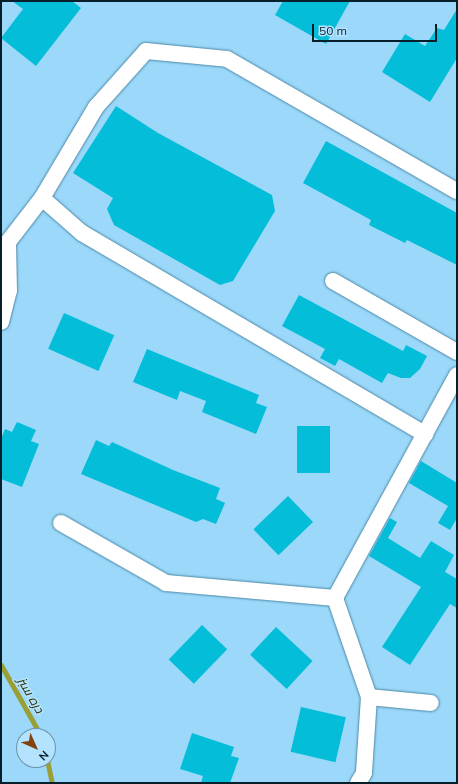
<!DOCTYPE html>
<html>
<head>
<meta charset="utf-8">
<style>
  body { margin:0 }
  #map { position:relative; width:458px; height:784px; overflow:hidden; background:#9bd8f9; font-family:Mulish,Cairo,sans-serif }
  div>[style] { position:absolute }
  .stream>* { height:5px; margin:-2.5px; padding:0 2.5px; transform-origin:2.5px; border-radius:2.5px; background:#999f35 }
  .building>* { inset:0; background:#04bed9; transform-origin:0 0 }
  .roads { filter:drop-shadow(0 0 1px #4d88a6) drop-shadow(0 0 1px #4d88a6) }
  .minor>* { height:16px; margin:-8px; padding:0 8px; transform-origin:8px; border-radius:8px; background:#fff }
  span { translate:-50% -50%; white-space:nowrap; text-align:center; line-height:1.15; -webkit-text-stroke:3px #b3e3fe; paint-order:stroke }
  .water-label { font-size:13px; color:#2f3104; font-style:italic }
  .frame { position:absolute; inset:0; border:2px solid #061f2b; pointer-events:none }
  .north { position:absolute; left:16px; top:728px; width:40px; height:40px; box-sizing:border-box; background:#b3e3fe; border:1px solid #6e95aa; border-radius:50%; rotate:135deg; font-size:11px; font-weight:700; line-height:16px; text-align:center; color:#061f2b }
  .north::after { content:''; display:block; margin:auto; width:14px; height:18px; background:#83420e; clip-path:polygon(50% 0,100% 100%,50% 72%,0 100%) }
  .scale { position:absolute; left:312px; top:24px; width:125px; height:18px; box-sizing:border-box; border:2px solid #061f2b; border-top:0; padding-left:5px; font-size:12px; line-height:14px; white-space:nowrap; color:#061f2b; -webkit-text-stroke:3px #b3e3fe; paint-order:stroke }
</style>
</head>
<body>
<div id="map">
  <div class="stream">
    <i style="left:1px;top:665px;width:81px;rotate:60.6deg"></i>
    <i style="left:47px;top:760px;width:24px;rotate:78deg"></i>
  </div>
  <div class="building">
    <i style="clip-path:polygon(12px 1px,72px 1px,81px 8px,36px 66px,1px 38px,23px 9px)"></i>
    <i style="clip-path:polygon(283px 1px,350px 1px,326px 44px,275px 15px)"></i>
    <i style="clip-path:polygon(457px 9px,457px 58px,430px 102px,382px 72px,405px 34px,425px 46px,437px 28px,444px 30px)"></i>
    <i style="clip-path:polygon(116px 106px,158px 133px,272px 195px,275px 211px,233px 281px,220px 285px,114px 225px,107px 209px,113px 198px,73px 173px)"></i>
    <i style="clip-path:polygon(326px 141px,457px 213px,457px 265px,407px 240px,405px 243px,369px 225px,371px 220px,303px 183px)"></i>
    <i style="clip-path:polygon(299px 295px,403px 351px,406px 345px,427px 356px,420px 369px,410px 378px,401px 378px,388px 373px,382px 383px,339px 359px,335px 366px,320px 358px,325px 349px,282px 326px)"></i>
    <i style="left:64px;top:313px;width:55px;height:39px;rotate:24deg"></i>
    <i style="clip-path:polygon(147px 349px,259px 395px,256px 403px,267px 407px,256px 434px,202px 412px,206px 401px,180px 391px,177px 400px,133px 382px)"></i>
    <i style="clip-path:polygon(17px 422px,36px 430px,31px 441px,39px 444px,22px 487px,1px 479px,1px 439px,5px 429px,12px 432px)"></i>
    <i style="left:297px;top:426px;width:33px;height:47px"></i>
    <i style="clip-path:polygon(96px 440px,109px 446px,112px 442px,173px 470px,220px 488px,216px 499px,225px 503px,216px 524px,203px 519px,196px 522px,81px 474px)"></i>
    <i style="clip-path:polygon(421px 461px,457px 483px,457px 518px,450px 530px,438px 523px,448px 506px,409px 483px)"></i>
    <i style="left:288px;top:496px;width:36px;height:48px;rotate:46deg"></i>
    <i style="clip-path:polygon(390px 518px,397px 522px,388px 538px,420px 558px,431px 541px,454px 555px,445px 572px,457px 579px,457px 608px,450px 604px,410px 665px,382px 647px,421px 587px,369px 556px)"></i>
    <i style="left:202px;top:625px;width:35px;height:48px;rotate:44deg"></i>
    <i style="left:276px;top:627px;width:50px;height:38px;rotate:43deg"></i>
    <i style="left:301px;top:707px;width:46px;height:46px;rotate:13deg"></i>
    <i style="clip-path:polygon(192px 733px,234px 747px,231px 756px,239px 758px,230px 783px,201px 783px,203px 776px,180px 769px)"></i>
  </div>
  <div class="roads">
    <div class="minor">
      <i style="left:42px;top:198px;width:53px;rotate:41.2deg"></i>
      <i style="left:82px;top:233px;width:398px;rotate:30.4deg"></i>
      <i style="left:333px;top:281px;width:143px;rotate:29.8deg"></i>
      <i style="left:1px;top:322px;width:32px;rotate:-76deg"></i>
      <i style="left:9px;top:291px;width:49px;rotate:-91.2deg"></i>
      <i style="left:8px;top:242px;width:56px;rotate:-52.3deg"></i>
      <i style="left:42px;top:198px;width:106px;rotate:-59.3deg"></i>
      <i style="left:96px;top:107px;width:75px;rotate:-48.2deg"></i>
      <i style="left:146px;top:51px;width:81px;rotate:5.6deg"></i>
      <i style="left:227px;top:59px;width:265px;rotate:29.9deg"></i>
      <i style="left:61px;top:523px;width:121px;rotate:29.7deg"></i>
      <i style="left:166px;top:583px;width:170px;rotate:5.1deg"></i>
      <i style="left:335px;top:598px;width:105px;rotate:71deg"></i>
      <i style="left:369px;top:697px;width:76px;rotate:93.8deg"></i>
      <i style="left:364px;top:773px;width:12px;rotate:121deg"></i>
      <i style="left:335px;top:598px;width:254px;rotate:-61.3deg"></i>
      <i style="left:369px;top:697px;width:62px;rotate:5.5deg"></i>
    </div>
  </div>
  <div class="water-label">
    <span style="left:31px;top:695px;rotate:60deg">دره سبز</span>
  </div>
  <div class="frame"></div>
  <div class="north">N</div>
  <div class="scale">50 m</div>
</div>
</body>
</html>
